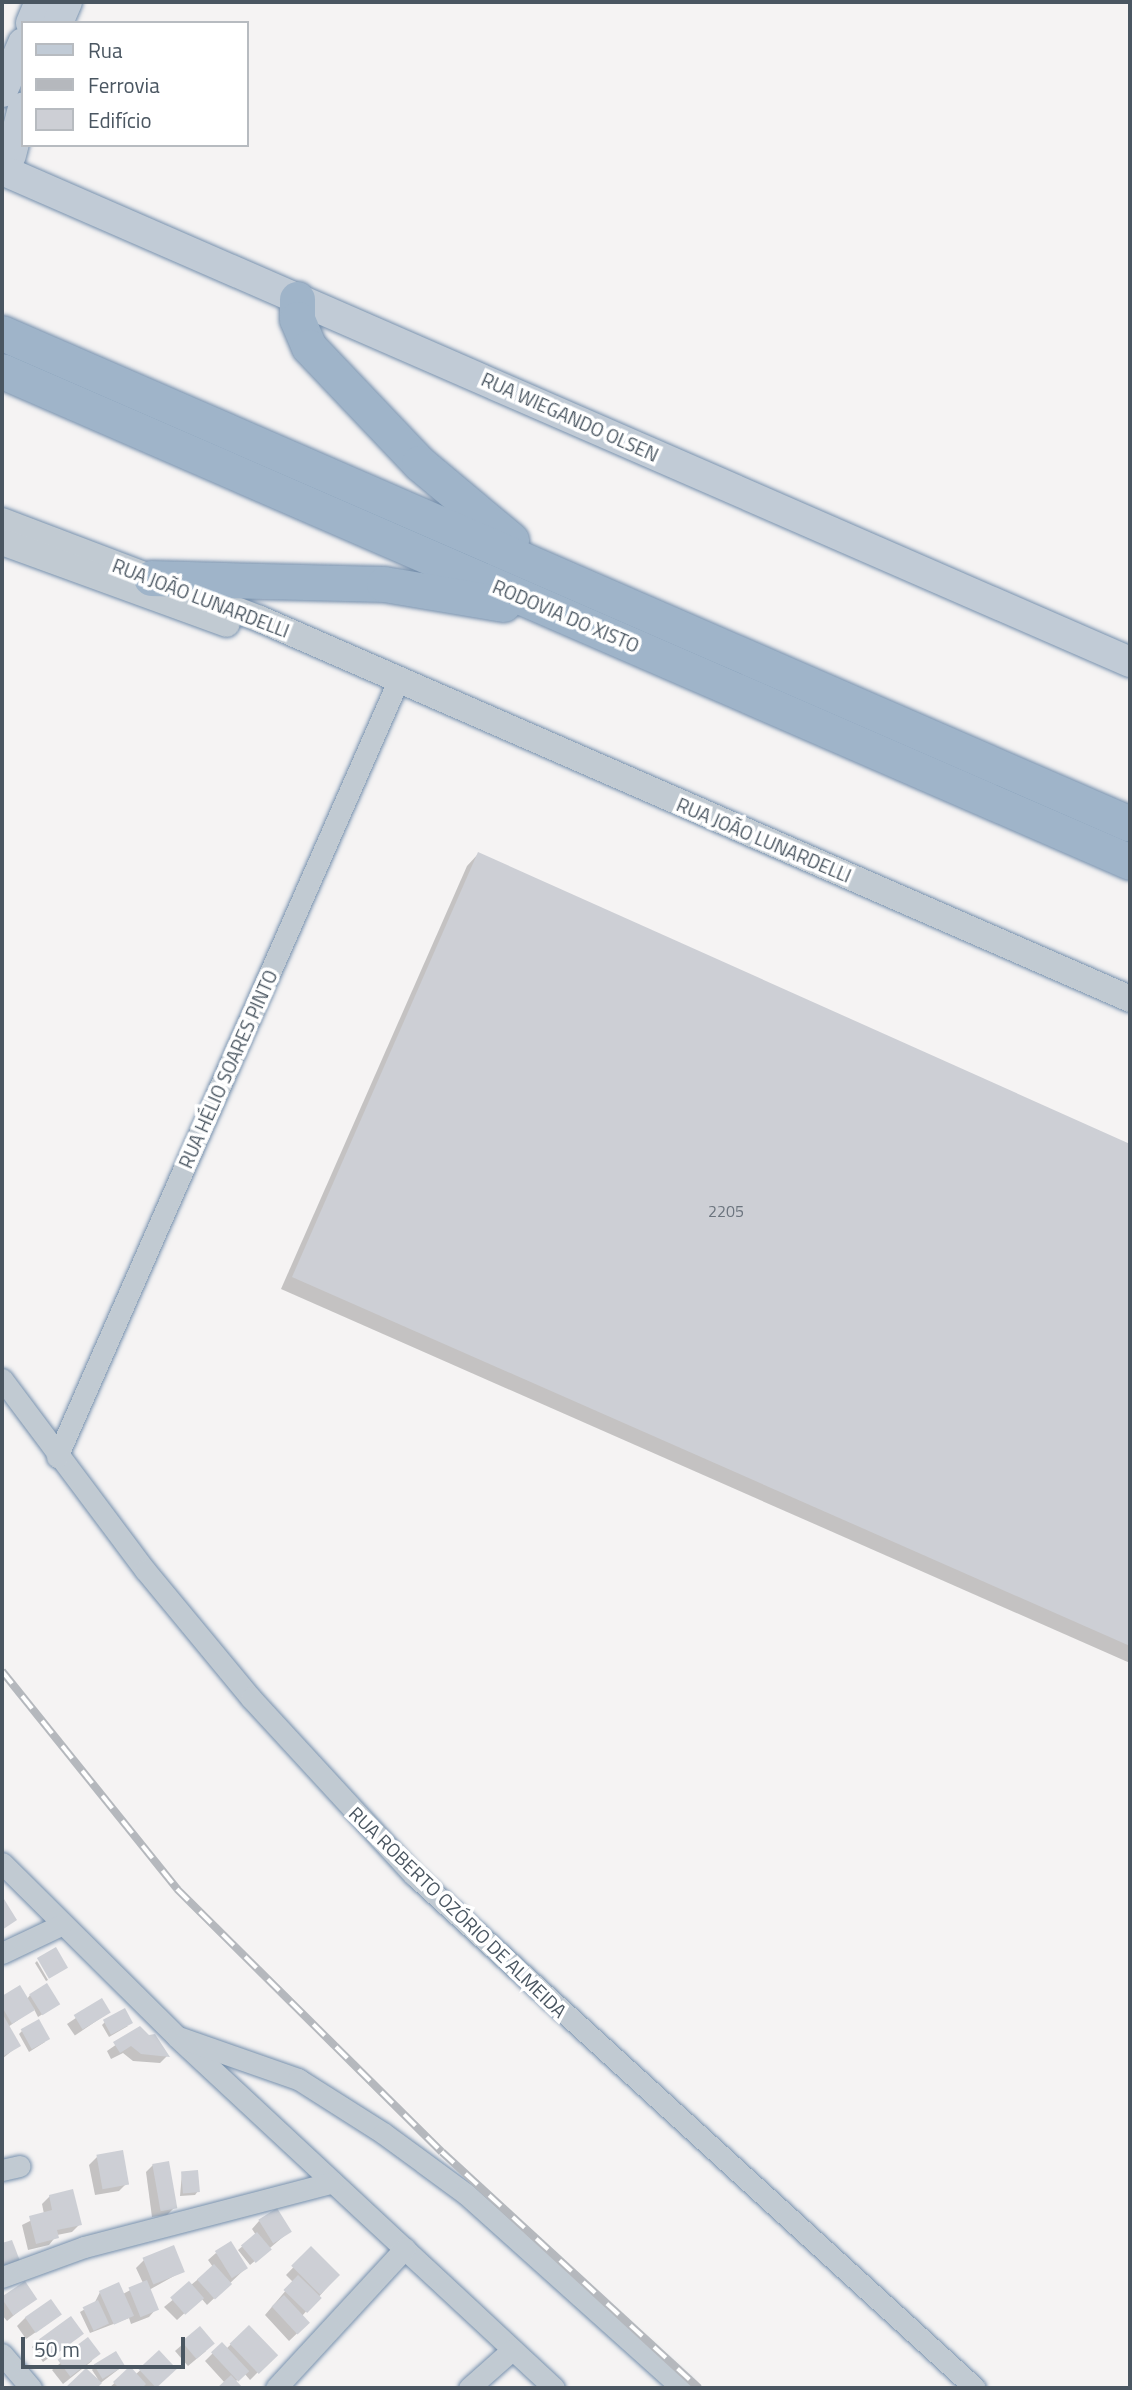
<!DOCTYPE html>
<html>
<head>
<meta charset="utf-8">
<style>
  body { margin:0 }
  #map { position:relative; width:1132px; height:2390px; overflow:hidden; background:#f5f3f3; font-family:"Titillium Web",sans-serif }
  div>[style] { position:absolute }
  .shadow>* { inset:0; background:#0003; transform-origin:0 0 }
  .building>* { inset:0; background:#cdcfd5; transform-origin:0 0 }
  .roads { filter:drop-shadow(0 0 2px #7690ad) drop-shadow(0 0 2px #7690ad) }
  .minor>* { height:21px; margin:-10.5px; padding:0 10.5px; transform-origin:10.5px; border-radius:10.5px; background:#c1cad2 }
  .tertiary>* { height:26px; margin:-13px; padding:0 13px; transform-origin:13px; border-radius:13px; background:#c1cad2 }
  .secondary>* { height:30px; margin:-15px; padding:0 15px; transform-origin:15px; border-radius:15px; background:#c1cbd6 }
  .trunk>* { height:35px; margin:-17.5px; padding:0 17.5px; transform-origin:17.5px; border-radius:17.5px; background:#9fb4c9 }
  .rail>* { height:8px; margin-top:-4px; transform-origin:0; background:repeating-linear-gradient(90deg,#fff 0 16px,#b5b8bd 0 32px); box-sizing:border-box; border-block:2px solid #b5b8bd }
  span { translate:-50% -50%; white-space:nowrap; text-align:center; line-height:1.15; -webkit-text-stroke:7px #fff; paint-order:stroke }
  .number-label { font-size:16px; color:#6b747e }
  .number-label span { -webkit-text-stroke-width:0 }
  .street-label { font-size:19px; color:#4a5661 }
  .frame { position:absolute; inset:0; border:4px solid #4a5661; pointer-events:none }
  .legend { position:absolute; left:21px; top:21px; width:228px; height:126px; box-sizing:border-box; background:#fff; border:2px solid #b7bbc0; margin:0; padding:9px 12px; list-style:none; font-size:21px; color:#4a5661 }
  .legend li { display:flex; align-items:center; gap:14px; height:35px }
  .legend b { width:35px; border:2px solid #b7bbc0 }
  .scale { position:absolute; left:21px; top:2337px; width:164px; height:32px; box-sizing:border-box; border:4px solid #4a5661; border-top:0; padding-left:9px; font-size:21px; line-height:24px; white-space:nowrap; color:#4a5661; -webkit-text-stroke:5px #fff; paint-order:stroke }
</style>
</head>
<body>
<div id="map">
  <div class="shadow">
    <i style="clip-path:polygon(478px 854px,1130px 1146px,1130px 1663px,281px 1289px,467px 866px)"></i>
    <i style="clip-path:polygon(37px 1961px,48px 1980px,46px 1981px,35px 1963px)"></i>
    <i style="clip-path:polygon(20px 1987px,27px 1999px,30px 1995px,54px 2007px,38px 2017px,34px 2009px,8px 2027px,19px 2045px,2px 2059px,2px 1998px)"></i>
    <i style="left:101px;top:2001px;width:14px;height:41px;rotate:56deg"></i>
    <i style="clip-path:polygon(105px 2022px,128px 2026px,109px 2037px,102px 2025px)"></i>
    <i style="clip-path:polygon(140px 2028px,167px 2056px,160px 2063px,133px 2061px,123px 2053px,111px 2059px,107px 2051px)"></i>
    <i style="clip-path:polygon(22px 2031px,45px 2042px,29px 2052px,19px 2034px)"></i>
    <i style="clip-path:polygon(97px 2157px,127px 2183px,119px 2191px,95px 2195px,89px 2165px)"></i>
    <i style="clip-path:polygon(153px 2165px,175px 2207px,167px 2215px,152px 2217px,146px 2172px)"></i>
    <i style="clip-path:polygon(182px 2173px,198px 2191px,195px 2195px,180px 2196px)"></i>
    <i style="clip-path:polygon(50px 2196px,80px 2224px,72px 2232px,57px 2235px,49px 2245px,28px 2250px,22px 2225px,44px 2214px,42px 2204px)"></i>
    <i style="clip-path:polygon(259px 2221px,290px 2231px,250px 2265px,238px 2250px,256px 2235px,252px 2229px)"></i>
    <i style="clip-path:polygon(311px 2249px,338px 2275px,302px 2316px,308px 2323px,289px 2341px,265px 2315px,293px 2282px,286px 2275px)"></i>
    <i style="clip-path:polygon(216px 2253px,246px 2268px,207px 2305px,201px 2298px,177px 2320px,164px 2307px,213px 2267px,208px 2260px)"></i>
    <i style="clip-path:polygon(144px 2260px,183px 2271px,149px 2290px,156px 2309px,149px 2317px,131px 2324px,129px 2318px,90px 2333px,80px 2312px,94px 2304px,100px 2292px,123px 2294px,143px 2283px,136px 2268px)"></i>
    <i style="clip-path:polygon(35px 2298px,7px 2321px,2px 2315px,4px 2299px)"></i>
    <i style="clip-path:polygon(60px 2315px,26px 2339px,17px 2326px,25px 2318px)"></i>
    <i style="clip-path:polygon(249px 2327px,275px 2355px,250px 2380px,244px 2373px,235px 2382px,241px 2388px,219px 2388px,225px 2383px,205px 2361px,222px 2344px,226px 2349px)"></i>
    <i style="clip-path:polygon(200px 2329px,206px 2351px,188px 2366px,175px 2351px)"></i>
    <i style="clip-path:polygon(82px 2334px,43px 2362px,32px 2347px,40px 2339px)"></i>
    <i style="clip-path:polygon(88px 2340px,92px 2361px,63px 2384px,52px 2370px)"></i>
    <i style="clip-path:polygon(159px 2353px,174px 2369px,155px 2388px,109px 2388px,130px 2369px,135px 2375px)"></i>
    <i style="clip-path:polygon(95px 2366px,119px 2369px,94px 2388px,68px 2388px,86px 2370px,98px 2379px,92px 2370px)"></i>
  </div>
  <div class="building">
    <i style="clip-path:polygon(478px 852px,1130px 1144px,1130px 1646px,292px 1277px)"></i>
    <i style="clip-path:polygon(4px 1899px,17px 1920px,2px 1930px,2px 1900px)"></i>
    <i style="left:56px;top:1947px;width:24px;height:22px;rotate:60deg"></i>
    <i style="left:47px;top:1983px;width:25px;height:21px;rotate:58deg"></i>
    <i style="clip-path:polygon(20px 1985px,35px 2010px,12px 2024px,2px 2007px,2px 1996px)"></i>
    <i style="left:102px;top:1998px;width:17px;height:33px;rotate:59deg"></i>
    <i style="left:125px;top:2008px;width:17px;height:25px;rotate:62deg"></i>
    <i style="clip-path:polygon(2px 2013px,21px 2046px,2px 2057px)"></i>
    <i style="left:39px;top:2019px;width:23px;height:21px;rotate:61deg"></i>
    <i style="clip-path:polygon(140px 2026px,149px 2035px,155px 2034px,170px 2057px,141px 2054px,131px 2046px,120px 2053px,113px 2042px)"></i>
    <i style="left:123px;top:2150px;width:35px;height:27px;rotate:80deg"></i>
    <i style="left:169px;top:2161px;width:48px;height:17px;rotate:80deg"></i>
    <i style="left:198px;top:2170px;width:22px;height:17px;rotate:85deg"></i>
    <i style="clip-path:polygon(73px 2189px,82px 2225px,57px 2230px,59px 2238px,36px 2244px,29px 2216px,52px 2210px,49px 2195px)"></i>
    <i style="left:277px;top:2208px;width:28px;height:22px;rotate:58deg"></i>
    <i style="left:257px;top:2232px;width:23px;height:21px;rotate:50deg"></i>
    <i style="clip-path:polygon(12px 2240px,20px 2261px,2px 2268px,2px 2243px)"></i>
    <i style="left:231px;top:2241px;width:32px;height:19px;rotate:58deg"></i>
    <i style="left:174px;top:2245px;width:29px;height:34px;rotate:68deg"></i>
    <i style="left:311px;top:2246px;width:41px;height:28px;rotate:45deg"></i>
    <i style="left:214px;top:2264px;width:27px;height:23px;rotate:48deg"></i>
    <i style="left:298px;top:2275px;width:33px;height:21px;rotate:44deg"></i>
    <i style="left:147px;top:2280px;width:32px;height:20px;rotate:68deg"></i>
    <i style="left:25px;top:2281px;width:22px;height:29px;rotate:56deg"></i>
    <i style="left:189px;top:2281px;width:23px;height:25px;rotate:49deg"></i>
    <i style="left:119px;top:2282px;width:37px;height:22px;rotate:66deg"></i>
    <i style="left:284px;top:2295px;width:38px;height:17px;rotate:47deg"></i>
    <i style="left:51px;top:2299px;width:19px;height:32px;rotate:55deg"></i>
    <i style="left:98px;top:2300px;width:26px;height:17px;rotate:65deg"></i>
    <i style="left:71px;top:2316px;width:22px;height:39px;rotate:54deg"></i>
    <i style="left:249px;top:2325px;width:42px;height:27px;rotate:46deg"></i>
    <i style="left:200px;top:2326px;width:23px;height:24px;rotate:50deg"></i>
    <i style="left:88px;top:2337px;width:21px;height:38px;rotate:53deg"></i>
    <i style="left:222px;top:2342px;width:40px;height:15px;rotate:47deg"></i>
    <i style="left:159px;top:2350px;width:26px;height:28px;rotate:47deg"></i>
    <i style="left:116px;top:2351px;width:17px;height:26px;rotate:59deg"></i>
    <i style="clip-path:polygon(130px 2366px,146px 2384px,142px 2388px,119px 2388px,113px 2382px)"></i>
    <i style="clip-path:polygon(86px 2368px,102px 2383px,97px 2388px,65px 2388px)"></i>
    <i style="clip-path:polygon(231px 2375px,243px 2388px,217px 2388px)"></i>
  </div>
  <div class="roads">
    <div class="minor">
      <i style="left:2px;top:1379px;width:239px;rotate:53.2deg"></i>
      <i style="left:145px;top:1570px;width:166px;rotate:50.4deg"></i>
      <i style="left:251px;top:1698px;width:241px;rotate:47.4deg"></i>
      <i style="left:414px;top:1875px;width:760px;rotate:42.44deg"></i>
      <i style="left:57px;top:1457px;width:848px;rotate:-66.28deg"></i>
      <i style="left:2px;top:1863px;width:247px;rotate:44.8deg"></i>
      <i style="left:177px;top:2037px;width:515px;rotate:42.95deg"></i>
      <i style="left:2px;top:1953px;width:65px;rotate:-25.4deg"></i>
      <i style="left:178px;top:2037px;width:127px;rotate:19.3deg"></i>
      <i style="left:298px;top:2079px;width:101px;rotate:32.4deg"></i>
      <i style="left:383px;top:2133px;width:103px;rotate:36.3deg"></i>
      <i style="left:466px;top:2194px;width:290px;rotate:41.9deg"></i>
      <i style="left:2px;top:2170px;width:18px;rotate:-13deg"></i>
      <i style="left:2px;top:2277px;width:87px;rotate:-20.1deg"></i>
      <i style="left:84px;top:2247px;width:257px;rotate:-14.6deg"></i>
      <i style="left:2px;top:2354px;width:45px;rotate:49.5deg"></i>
      <i style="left:276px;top:2388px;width:190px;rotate:-47.3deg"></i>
      <i style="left:469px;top:2388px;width:57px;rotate:-41.5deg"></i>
    </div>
    <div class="tertiary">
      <i style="left:2px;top:521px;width:276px;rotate:20.8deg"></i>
      <i style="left:260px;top:619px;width:949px;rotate:23.59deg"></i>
      <i style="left:2px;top:542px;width:239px;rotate:20deg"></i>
    </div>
    <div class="secondary">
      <i style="left:31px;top:23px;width:23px;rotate:-67deg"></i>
      <i style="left:58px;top:23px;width:23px;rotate:-67deg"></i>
      <i style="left:2px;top:92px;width:53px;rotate:-66.8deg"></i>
      <i style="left:11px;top:155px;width:49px;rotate:-75.7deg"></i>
      <i style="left:9px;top:173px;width:1223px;rotate:23.57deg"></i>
    </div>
    <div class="trunk">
      <i style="left:297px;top:299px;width:20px;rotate:90deg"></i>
      <i style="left:297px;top:319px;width:30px;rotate:67deg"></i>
      <i style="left:309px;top:347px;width:160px;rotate:46.5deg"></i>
      <i style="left:419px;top:463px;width:120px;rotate:39.9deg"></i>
      <i style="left:2px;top:333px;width:1230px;rotate:23.52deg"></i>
      <i style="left:2px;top:371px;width:1230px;rotate:23.52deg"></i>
      <i style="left:151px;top:578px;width:233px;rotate:1.5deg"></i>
      <i style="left:384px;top:584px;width:121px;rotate:9.5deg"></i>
    </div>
  </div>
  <div class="rail">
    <i style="left:2px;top:1671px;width:280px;rotate:51.2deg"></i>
    <i style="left:177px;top:1889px;width:373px;rotate:44.8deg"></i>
    <i style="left:442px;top:2152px;width:349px;rotate:42.6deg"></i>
  </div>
  <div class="number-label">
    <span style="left:726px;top:1211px">2205</span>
  </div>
  <div class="street-label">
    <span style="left:570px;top:417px;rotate:24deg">RUA WIEGANDO OLSEN</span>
    <span style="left:201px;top:598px;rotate:21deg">RUA JOÃO LUNARDELLI</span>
    <span style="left:566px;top:616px;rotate:23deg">RODOVIA DO XISTO</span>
    <span style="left:764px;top:840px;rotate:23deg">RUA JOÃO LUNARDELLI</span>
    <span style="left:228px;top:1069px;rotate:-66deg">RUA HÉLIO SOARES PINTO</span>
    <span style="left:458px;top:1912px;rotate:44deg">RUA ROBERTO OZÓRIO DE ALMEIDA</span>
  </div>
  <div class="frame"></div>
  <ul class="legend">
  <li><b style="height:9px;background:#c1cbd6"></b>Rua</li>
  <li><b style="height:9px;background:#b5b8bd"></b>Ferrovia</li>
  <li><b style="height:19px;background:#cdcfd5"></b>Edifício</li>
  </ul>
  <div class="scale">50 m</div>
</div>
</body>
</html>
